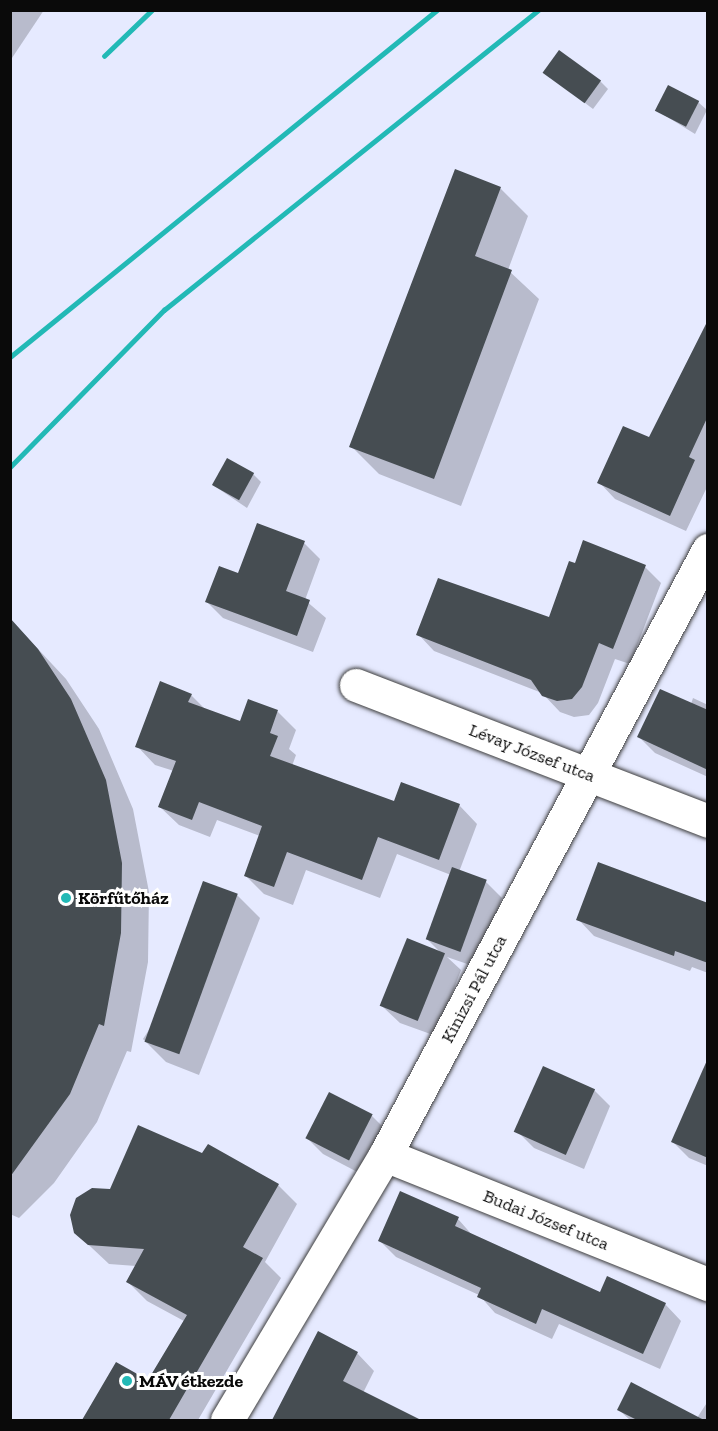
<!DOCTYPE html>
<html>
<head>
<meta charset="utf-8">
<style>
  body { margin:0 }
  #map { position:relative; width:718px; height:1431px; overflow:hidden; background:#e6eaff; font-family:"Zilla Slab",serif }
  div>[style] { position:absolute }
  .shadow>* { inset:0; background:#0003 }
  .building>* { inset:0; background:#464d52; transform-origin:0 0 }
  .roads { filter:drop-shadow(0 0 2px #3d3d3d) drop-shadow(0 0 2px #3d3d3d) }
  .minor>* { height:33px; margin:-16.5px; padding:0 16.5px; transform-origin:16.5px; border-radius:16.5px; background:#fff }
  .rail>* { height:4.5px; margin:-2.25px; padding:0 2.25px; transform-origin:2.25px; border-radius:2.25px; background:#22b9b6 }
  .dots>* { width:16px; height:16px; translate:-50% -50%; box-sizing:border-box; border:3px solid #fff; border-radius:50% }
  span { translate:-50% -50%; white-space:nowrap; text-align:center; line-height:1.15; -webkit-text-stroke:6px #fff; paint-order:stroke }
  .street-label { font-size:18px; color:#0a0a0a }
  .poi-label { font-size:18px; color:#0a0a0a; font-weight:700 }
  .left { translate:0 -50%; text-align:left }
  .frame { position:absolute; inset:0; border:12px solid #0a0a0a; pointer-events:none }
</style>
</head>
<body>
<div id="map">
  <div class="shadow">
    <i style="clip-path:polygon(10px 10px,44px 10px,10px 61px)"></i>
    <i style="clip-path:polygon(544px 72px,600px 81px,608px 89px,593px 109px)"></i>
    <i style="clip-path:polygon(698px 102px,707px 110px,695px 134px,656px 110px)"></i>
    <i style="clip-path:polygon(456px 171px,501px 189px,528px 216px,508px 270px,539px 299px,461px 506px,379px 474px,351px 446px)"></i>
    <i style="clip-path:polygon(708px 322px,708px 485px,686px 531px,615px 499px,599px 482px,650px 439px)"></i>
    <i style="clip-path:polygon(253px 474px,261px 482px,247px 508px,213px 485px)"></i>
    <i style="clip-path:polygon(304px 543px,320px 559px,305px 600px,326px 618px,313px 652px,223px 618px,207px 602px,239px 575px)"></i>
    <i style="clip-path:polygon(576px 565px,645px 567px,661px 583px,630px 664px,615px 659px,598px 703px,589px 715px,574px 717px,560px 712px,542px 693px,434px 651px,418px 634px,550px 619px)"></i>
    <i style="clip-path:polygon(10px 619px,66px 679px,99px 729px,133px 809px,149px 892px,148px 962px,131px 1052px,127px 1051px,97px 1122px,54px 1183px,19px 1218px,10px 1214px)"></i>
    <i style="clip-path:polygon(191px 695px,206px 710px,240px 723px,249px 700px,278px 712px,296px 730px,289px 749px,296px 755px,292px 766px,395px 803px,459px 805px,477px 824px,459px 872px,486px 882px,502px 898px,476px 967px,447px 957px,461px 970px,436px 1036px,400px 1023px,383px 1007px,440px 952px,427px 939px,451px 875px,397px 854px,380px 898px,306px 870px,293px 905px,264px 894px,246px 876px,260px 836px,217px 820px,210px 837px,179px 825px,160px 807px,174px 771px,155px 765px,137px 746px)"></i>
    <i style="clip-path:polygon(693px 698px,708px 705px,708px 777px,655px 753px,639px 737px,691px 704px)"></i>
    <i style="clip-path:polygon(237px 895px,260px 918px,199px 1075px,166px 1062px,143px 1039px)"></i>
    <i style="clip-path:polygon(708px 905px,708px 973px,692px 967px,690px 971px,594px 936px,578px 919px)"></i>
    <i style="clip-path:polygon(708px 1072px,708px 1166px,689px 1158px,673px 1142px)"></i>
    <i style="clip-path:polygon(594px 1090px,610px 1106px,584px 1169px,534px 1148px,517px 1131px)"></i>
    <i style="clip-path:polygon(372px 1116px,388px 1132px,365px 1176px,323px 1154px,307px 1138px)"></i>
    <i style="clip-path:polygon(278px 1185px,297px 1204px,265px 1262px,281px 1278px,198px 1420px,83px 1420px,117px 1364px,148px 1382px,184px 1321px,147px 1301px,128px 1282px,136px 1266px,109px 1264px,75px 1232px)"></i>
    <i style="clip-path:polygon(401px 1193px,458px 1219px,474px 1237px,601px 1294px,665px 1304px,681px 1321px,660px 1369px,559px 1324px,552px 1339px,495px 1313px,479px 1295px,396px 1257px,380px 1241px)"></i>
    <i style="clip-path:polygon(318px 1333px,357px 1353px,374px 1371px,363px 1393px,383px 1403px,400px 1420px,274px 1420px)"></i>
    <i style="clip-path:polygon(708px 1401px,708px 1420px,630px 1420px,619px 1410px,697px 1418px)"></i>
  </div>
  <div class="building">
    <i style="left:559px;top:50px;width:52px;height:28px;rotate:36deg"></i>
    <i style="left:668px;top:85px;width:35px;height:29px;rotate:27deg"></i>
    <i style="clip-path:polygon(455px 169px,501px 187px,475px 256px,512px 270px,434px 479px,349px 447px)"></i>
    <i style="clip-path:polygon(708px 320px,708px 416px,689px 457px,695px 460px,670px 516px,597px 483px,623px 426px,649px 437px)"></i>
    <i style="left:227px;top:458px;width:31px;height:31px;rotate:29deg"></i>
    <i style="clip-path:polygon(257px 523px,305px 541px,286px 591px,310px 600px,297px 636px,205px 602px,219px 566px,238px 573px)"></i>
    <i style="clip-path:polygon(583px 540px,646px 565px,613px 649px,599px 643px,582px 687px,572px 699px,557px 701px,542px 696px,531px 680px,416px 635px,438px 578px,549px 617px,569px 561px,575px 563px)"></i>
    <i style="clip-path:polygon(10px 618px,38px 649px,71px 699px,106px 780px,122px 863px,121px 933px,104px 1026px,99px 1024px,70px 1094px,10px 1177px)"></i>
    <i style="clip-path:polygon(160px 681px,192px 694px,188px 702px,240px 721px,248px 699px,278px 710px,270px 733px,278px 736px,270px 756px,394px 801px,401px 782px,460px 804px,439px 860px,378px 837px,362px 880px,287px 852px,274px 887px,244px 876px,262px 826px,199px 802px,192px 820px,158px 807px,176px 761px,135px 747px)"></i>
    <i style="clip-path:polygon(660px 689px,708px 710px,708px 770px,637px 737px)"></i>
    <i style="clip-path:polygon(598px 862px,708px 903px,708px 963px,675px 951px,674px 956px,576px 920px)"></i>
    <i style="left:452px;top:867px;width:37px;height:77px;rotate:20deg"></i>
    <i style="left:203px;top:881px;width:37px;height:171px;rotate:20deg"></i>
    <i style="left:407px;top:938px;width:41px;height:73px;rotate:22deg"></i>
    <i style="clip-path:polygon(708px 1058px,708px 1158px,671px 1142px)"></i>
    <i style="left:543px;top:1066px;width:57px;height:72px;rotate:24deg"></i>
    <i style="left:329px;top:1092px;width:49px;height:52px;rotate:27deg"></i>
    <i style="clip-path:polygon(138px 1125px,202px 1153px,208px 1144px,279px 1184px,243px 1247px,263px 1258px,169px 1420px,82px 1420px,116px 1362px,148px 1380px,187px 1315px,126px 1282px,144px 1249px,88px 1245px,74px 1233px,70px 1215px,76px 1198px,92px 1188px,110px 1189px)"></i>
    <i style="clip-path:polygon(400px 1191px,459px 1217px,455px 1226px,600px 1292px,607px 1276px,666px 1303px,643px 1354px,542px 1309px,536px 1324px,477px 1297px,481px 1288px,378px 1241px)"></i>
    <i style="clip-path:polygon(318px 1331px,358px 1352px,343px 1381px,421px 1420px,272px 1420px)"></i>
    <i style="clip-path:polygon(631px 1382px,704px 1420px,637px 1420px,617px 1410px)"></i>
  </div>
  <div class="roads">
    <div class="minor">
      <i style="left:356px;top:685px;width:377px;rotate:21.1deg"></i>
      <i style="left:385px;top:1155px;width:348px;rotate:21.8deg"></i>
      <i style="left:227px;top:1420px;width:309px;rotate:-59.2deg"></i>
      <i style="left:385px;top:1155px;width:686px;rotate:-61.9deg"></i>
    </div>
  </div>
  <div class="rail">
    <i style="left:104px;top:56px;width:66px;rotate:-43.8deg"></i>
    <i style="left:10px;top:357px;width:550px;rotate:-39.1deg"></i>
    <i style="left:10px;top:467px;width:220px;rotate:-45.6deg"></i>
    <i style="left:164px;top:310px;width:479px;rotate:-38.7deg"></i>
  </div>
  <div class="dots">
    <i style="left:66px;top:898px;background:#22b9b6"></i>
    <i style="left:127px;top:1381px;background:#22b9b6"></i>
  </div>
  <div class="street-label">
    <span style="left:532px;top:753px;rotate:21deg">Lévay József utca</span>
    <span style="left:474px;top:989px;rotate:-62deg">Kinizsi Pál utca</span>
    <span style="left:546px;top:1220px;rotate:22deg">Budai József utca</span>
  </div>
  <div class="poi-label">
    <span class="left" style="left:78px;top:898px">Körfűtőház</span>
    <span class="left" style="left:139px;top:1381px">MÁV étkezde</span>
  </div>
  <div class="frame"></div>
</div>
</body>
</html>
